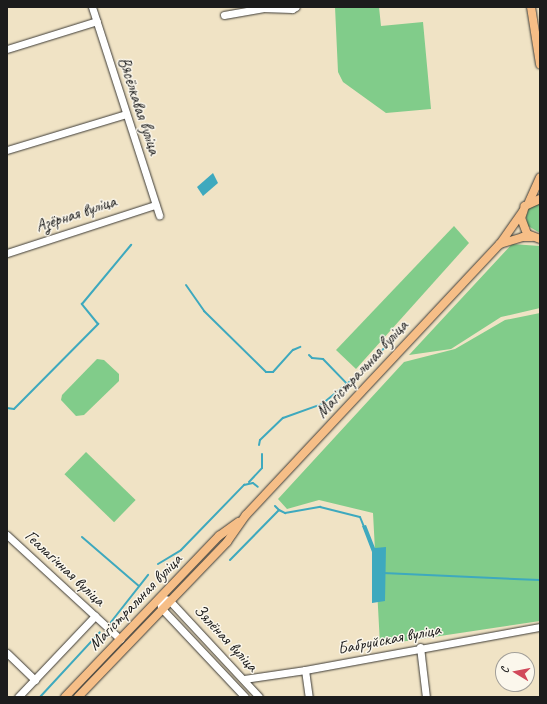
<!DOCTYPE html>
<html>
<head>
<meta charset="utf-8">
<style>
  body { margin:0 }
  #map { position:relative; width:547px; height:704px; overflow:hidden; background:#f0e3c5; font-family:Caveat,sans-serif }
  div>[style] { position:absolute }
  .green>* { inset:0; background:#81cc8a; transform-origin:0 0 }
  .water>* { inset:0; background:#3ea9be }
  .stream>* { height:2px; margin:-1px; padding:0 1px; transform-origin:1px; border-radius:1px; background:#3ea9be }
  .roads { filter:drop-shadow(0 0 1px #3c3a35) drop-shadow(0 0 1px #3c3a35) }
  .minor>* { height:7px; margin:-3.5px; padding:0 3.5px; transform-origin:3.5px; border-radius:3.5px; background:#fff }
  .major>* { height:8px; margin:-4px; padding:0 4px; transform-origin:4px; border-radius:4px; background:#f6be87 }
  span { translate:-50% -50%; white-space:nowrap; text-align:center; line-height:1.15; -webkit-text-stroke:3px #fbf7ec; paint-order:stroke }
  .street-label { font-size:17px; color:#1c1c1c }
  .frame { position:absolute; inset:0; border:8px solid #1c1c1c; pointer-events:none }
  .north { position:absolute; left:495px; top:652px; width:40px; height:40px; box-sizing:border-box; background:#fbf7ec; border:1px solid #a29f99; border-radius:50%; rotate:280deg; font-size:11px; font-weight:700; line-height:16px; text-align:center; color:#1c1c1c }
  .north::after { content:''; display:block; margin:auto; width:14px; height:18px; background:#d1495b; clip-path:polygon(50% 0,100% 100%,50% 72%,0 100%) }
</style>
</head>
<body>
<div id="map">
  <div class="green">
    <i style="clip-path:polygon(335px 7px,379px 7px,381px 26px,423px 22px,431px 109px,386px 113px,343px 82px,338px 72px)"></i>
    <i style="clip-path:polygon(540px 203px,540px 233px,528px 226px,526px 217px,529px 208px)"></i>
    <i style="clip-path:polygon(454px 226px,469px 243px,356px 369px,336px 350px)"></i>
    <i style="clip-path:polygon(512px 244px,540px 246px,540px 308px,501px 317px,451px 349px,409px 355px)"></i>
    <i style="clip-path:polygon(540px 313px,540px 621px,380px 645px,373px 513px,319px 500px,287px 509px,278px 499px,404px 362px,455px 349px,505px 320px)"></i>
    <i style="clip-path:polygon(97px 359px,104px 360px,119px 374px,119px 381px,84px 415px,76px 416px,61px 400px,62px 395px)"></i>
    <i style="left:86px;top:452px;width:69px;height:31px;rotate:44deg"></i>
  </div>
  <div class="water">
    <i style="clip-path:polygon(213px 173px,218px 183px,203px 196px,197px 187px)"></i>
    <i style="clip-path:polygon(366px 525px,375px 548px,386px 547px,385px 601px,372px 603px,372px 552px,362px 526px)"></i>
  </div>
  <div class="stream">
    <i style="left:186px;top:285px;width:32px;rotate:55deg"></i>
    <i style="left:204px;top:311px;width:87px;rotate:44.5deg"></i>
    <i style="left:266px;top:372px;width:7px"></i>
    <i style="left:273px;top:372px;width:30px;rotate:-48deg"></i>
    <i style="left:293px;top:350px;width:8px;rotate:-23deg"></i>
    <i style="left:309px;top:355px;width:4px;rotate:45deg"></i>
    <i style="left:312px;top:358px;width:11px;rotate:5deg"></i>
    <i style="left:323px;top:359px;width:35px;rotate:46deg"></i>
    <i style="left:362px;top:371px;width:35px;rotate:-46deg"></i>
    <i style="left:7px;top:408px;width:7px;rotate:8deg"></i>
    <i style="left:14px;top:409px;width:120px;rotate:-45.3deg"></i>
    <i style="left:98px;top:324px;width:26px;rotate:-129deg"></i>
    <i style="left:82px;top:304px;width:77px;rotate:-50.3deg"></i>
    <i style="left:259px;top:445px;width:5px;rotate:-79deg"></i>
    <i style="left:260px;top:440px;width:32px;rotate:-44deg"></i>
    <i style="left:283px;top:418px;width:41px;rotate:-19.7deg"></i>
    <i style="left:322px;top:404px;width:38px;rotate:-39deg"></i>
    <i style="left:249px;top:482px;width:19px;rotate:-47deg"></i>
    <i style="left:262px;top:468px;width:14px;rotate:-90deg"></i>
    <i style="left:275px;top:506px;width:6px;rotate:45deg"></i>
    <i style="left:82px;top:537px;width:75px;rotate:40.7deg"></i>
    <i style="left:230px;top:560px;width:70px;rotate:-45.6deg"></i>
    <i style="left:279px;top:510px;width:7px;rotate:27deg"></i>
    <i style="left:285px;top:513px;width:36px;rotate:-10deg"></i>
    <i style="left:320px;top:507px;width:41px;rotate:14deg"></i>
    <i style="left:360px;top:517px;width:11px;rotate:68deg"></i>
    <i style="left:158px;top:564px;width:27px;rotate:-31deg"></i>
    <i style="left:181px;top:550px;width:91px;rotate:-45.9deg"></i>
    <i style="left:244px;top:485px;width:9px;rotate:-13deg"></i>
    <i style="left:253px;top:483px;width:6px;rotate:39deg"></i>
    <i style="left:383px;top:573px;width:157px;rotate:2.6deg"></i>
    <i style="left:111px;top:622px;width:60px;rotate:-51.8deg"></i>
    <i style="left:40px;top:697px;width:88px;rotate:-47.3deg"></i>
  </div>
  <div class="roads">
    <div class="minor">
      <i style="left:92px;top:7px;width:219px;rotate:72.1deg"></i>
      <i style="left:224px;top:15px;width:39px;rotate:-10deg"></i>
      <i style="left:262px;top:8px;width:30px;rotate:2deg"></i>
      <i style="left:292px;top:9px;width:4px;rotate:-27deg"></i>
      <i style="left:7px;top:49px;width:94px;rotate:-17.3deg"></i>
      <i style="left:7px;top:150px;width:124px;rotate:-16.8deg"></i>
      <i style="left:7px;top:253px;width:156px;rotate:-18deg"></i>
      <i style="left:7px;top:535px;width:154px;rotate:42.6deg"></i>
      <i style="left:420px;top:647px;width:50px;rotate:83.2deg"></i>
      <i style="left:7px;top:653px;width:39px;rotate:44deg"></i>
      <i style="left:305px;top:670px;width:27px;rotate:82deg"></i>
      <i style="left:244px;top:679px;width:62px;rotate:-8.4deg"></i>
      <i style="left:305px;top:670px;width:239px;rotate:-10.4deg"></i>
      <i style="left:18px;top:697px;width:112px;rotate:-46.5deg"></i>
      <i style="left:245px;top:697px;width:122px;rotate:-133.3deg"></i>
      <i style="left:161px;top:608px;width:10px;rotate:-96deg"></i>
      <i style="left:160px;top:598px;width:9px;rotate:13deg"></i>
      <i style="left:169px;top:600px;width:132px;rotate:47.1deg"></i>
    </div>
    <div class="major">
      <i style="left:531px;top:7px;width:58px;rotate:81deg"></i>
      <i style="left:540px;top:199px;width:17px;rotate:155deg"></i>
      <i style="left:525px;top:206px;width:13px;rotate:108deg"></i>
      <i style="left:521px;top:218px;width:17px;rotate:69deg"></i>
      <i style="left:527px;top:234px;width:14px;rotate:21deg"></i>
      <i style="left:529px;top:202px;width:27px;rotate:-66deg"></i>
      <i style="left:500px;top:244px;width:24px;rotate:-17deg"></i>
      <i style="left:523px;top:237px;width:9px"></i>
      <i style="left:65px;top:697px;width:223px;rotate:-46.3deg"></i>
      <i style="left:219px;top:536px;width:24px;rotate:-36deg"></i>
      <i style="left:78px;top:697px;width:215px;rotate:-46.1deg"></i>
      <i style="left:227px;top:542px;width:33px;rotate:-55deg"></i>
      <i style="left:246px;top:515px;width:371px;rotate:-46.9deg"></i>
      <i style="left:500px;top:244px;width:39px;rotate:-55deg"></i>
    </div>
  </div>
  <div class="street-label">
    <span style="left:139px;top:106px;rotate:72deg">Вясёлкавая вуліца</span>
    <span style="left:76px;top:214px;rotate:-18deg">Азёрная вуліца</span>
    <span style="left:362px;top:369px;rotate:-47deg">Магістральная вуліца</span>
    <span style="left:65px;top:568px;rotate:43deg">Геалагічная вуліца</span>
    <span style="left:135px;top:602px;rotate:-46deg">Магістральная вуліца</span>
    <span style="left:226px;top:638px;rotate:47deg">Зялёная вуліца</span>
    <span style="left:389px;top:639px;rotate:-11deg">Бабруйская вуліца</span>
  </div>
  <div class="frame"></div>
  <div class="north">С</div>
</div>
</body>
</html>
